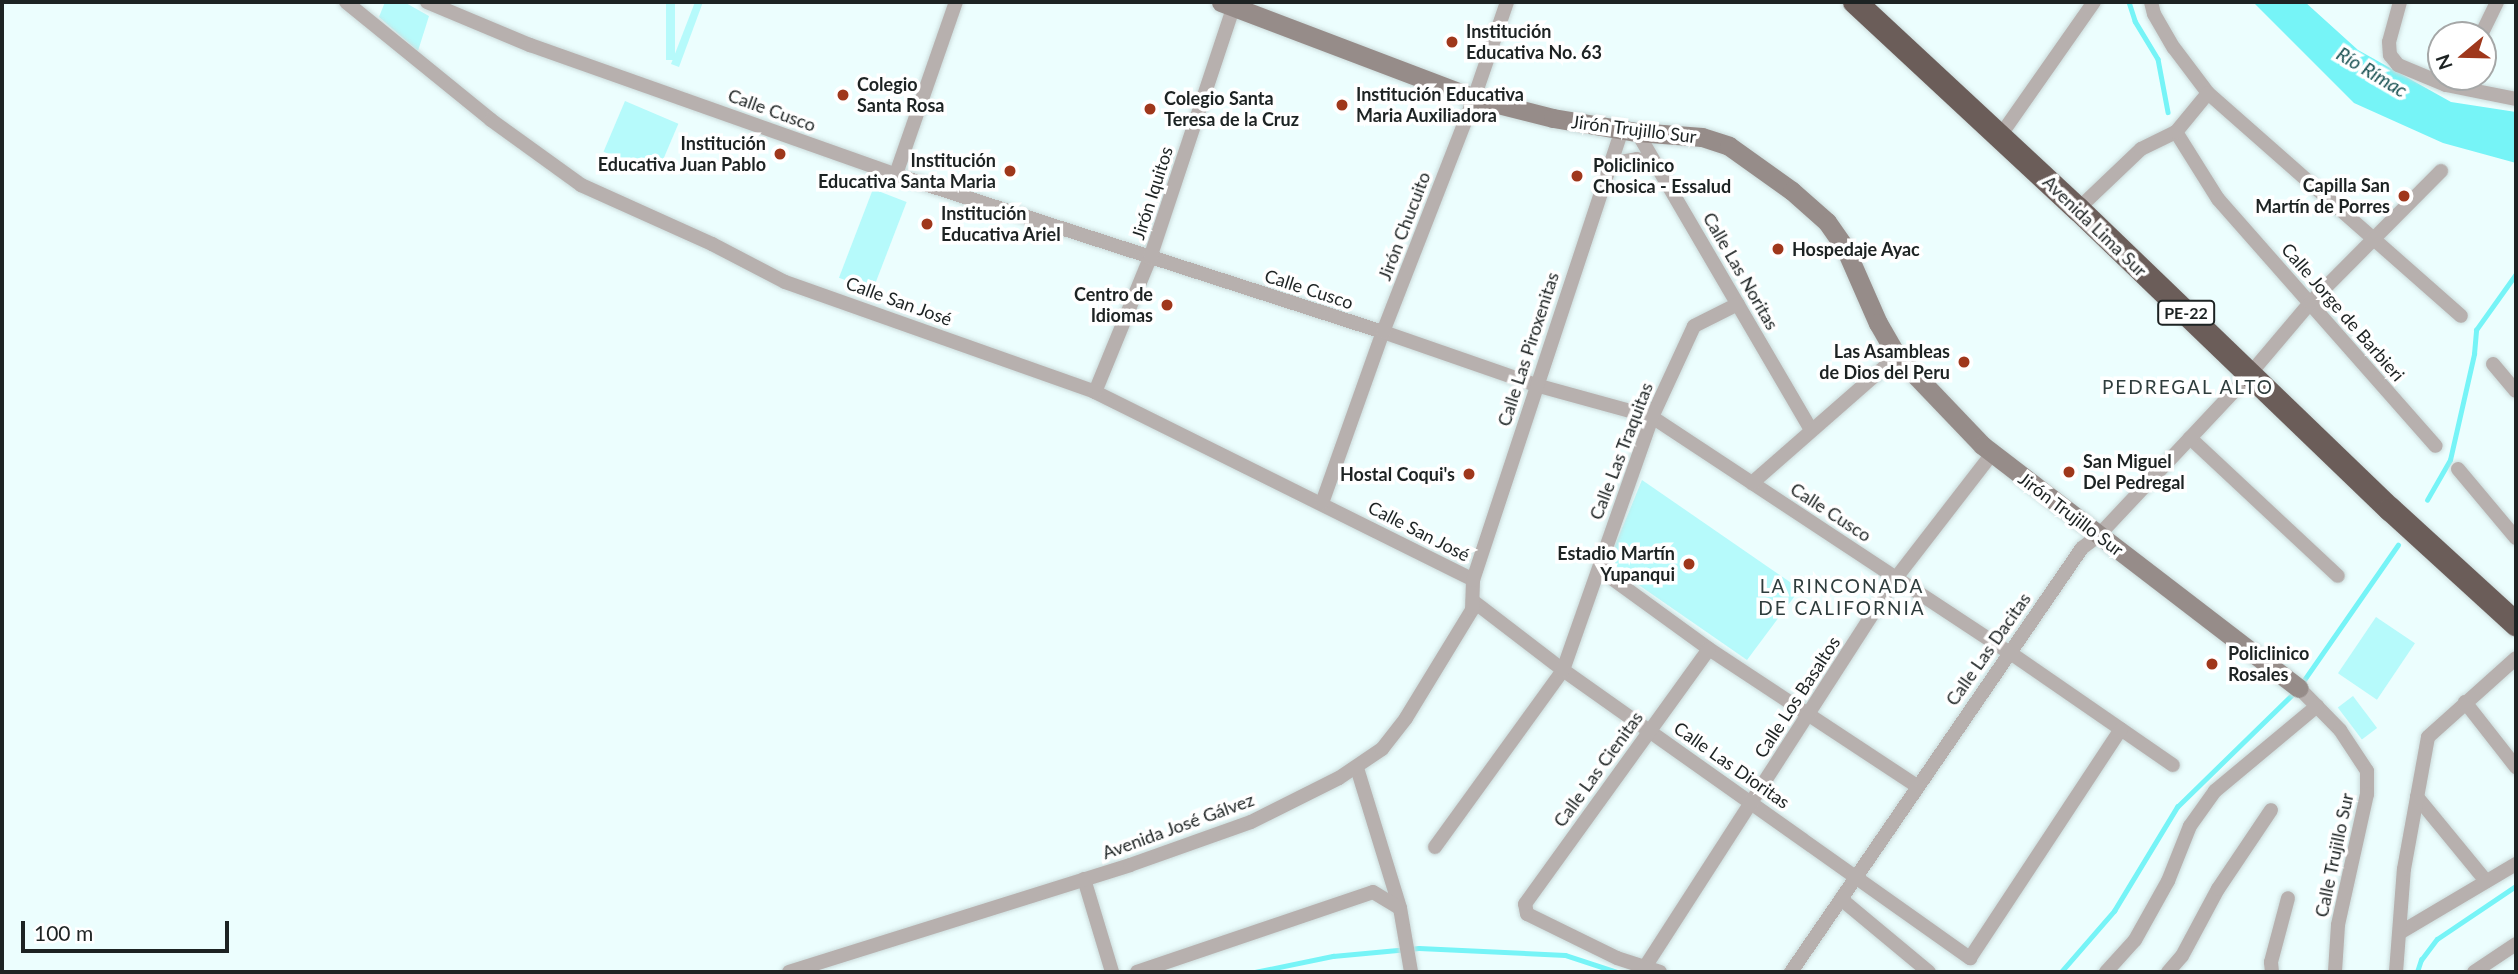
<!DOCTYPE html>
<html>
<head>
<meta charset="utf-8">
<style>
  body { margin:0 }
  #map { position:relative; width:2518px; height:974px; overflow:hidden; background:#ecfefe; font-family:Lato,sans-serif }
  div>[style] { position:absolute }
  .green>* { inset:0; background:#b6fafb; transform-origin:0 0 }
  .water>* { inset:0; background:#76f4f7 }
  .stream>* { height:4.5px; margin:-2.25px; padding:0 2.25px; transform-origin:2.25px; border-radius:2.25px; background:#76f4f7 }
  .roads { filter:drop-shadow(0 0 2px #cbdbdb) drop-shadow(0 0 2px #cbdbdb) }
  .street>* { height:14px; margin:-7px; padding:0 7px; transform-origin:7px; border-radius:7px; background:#b7b0ae }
  .secondary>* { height:19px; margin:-9.5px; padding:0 9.5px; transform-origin:9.5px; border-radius:9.5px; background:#968c89 }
  .highway>* { height:24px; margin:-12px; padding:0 12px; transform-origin:12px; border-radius:12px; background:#6b5d59 }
  .dots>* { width:19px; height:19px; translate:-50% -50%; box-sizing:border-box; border:4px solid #fff; border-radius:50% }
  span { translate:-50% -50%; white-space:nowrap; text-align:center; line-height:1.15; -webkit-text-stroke:7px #fff; paint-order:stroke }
  .shield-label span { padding:2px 5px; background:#fff; border:2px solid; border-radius:5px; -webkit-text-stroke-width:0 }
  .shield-label { font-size:16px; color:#1d2323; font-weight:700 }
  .poi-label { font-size:18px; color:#1d2323; font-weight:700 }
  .left { translate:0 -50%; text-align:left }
  .right { translate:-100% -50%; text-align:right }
  .street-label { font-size:18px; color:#1d2323 }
  .water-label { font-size:19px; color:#164f50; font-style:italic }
  .neighbourhood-label { font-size:19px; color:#2f3d3d; letter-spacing:2px }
  .frame { position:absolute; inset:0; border:4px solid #1d2323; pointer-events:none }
  .north { position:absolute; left:2427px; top:21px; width:70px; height:70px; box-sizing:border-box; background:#fff; border:2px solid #a5a7a7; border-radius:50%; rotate:251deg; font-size:19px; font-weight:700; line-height:28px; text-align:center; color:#1d2323 }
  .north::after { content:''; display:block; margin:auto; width:24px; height:32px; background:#9f371b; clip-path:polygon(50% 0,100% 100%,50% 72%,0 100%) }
  .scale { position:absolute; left:21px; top:921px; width:208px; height:32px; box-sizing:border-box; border:4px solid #1d2323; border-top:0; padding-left:9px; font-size:21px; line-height:24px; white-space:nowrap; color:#1d2323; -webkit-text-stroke:5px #fff; paint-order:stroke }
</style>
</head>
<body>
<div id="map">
  <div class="green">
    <i style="clip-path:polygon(385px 2px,404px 2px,429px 16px,418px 51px,379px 17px)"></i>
    <i style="left:666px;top:2px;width:9px;height:58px"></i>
    <i style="clip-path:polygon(695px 2px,703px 2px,679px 67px,671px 64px)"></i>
    <i style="left:625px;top:101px;width:58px;height:55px;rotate:23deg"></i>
    <i style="left:873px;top:189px;width:36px;height:95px;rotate:21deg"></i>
    <i style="clip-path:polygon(1642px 480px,1800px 589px,1747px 660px,1620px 572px,1611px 555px)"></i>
    <i style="left:2376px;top:617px;width:47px;height:68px;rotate:34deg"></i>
    <i style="left:2353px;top:696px;width:40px;height:19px;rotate:53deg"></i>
  </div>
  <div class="water">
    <i style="clip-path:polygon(2253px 2px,2305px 2px,2358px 50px,2451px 102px,2516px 112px,2516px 163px,2443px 143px,2354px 103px)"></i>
  </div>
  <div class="stream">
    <i style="left:2129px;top:2px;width:20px;rotate:72deg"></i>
    <i style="left:2135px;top:21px;width:44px;rotate:58.8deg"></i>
    <i style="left:2158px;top:59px;width:54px;rotate:79.3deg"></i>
    <i style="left:2427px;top:500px;width:46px;rotate:-60.1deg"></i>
    <i style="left:2450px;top:460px;width:109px;rotate:-77.2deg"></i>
    <i style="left:2474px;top:354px;width:24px;rotate:-85deg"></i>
    <i style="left:2476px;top:330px;width:69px;rotate:-54.5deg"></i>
    <i style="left:2302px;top:683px;width:168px;rotate:-55.2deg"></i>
    <i style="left:1255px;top:972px;width:80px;rotate:-11.6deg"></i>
    <i style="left:1333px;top:956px;width:86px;rotate:-5.3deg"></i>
    <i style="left:1419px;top:948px;width:146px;rotate:2.7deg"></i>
    <i style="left:1565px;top:955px;width:55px;rotate:18.1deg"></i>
    <i style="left:2061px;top:972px;width:81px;rotate:-49deg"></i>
    <i style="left:2114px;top:911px;width:122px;rotate:-58.8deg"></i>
    <i style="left:2177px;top:807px;width:163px;rotate:-44.3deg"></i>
    <i style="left:2417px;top:972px;width:13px;rotate:-72deg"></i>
    <i style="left:2421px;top:960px;width:26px;rotate:-53deg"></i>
    <i style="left:2437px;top:939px;width:95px;rotate:-33.9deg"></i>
  </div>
  <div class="roads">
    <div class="street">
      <i style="left:346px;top:2px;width:187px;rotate:39.1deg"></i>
      <i style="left:491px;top:120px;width:111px;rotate:35.8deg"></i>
      <i style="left:581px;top:185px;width:144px;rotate:24.2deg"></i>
      <i style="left:712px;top:244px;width:82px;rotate:27.5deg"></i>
      <i style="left:785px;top:282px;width:329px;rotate:19.5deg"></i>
      <i style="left:1095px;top:392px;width:422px;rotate:26.4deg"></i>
      <i style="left:427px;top:2px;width:112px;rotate:22.7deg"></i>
      <i style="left:530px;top:45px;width:396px;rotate:19.5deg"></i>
      <i style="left:903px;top:177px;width:504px;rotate:17.9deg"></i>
      <i style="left:1383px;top:332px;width:162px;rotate:19.1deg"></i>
      <i style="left:1536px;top:385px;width:120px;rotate:15.4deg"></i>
      <i style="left:1652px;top:417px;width:427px;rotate:33.4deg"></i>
      <i style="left:2009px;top:652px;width:199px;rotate:34.6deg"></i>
      <i style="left:2151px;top:2px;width:12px;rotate:76deg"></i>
      <i style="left:2154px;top:14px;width:39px;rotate:60deg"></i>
      <i style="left:2174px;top:48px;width:56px;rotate:52.9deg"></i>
      <i style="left:2208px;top:93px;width:337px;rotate:41.4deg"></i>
      <i style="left:2400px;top:2px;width:41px;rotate:105.4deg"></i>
      <i style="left:2389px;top:42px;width:13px;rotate:86deg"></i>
      <i style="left:2390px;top:55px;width:13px;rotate:51deg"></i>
      <i style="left:2398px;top:65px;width:52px;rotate:22.6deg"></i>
      <i style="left:2446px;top:85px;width:71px;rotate:11.3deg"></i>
      <i style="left:2481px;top:35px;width:37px;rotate:-64deg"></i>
      <i style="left:1637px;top:132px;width:345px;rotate:59.7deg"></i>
      <i style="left:2176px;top:132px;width:79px;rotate:57.9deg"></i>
      <i style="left:2218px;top:199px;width:329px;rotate:48.6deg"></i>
      <i style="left:2000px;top:136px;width:164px;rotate:-55deg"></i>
      <i style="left:1609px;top:164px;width:28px;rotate:-10deg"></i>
      <i style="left:1637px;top:159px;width:17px;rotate:13deg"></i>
      <i style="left:896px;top:174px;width:182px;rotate:-70.8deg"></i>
      <i style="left:2078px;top:209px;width:87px;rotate:-43.6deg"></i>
      <i style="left:2141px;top:149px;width:39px;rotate:-26deg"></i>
      <i style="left:2176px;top:132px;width:50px;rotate:-50.6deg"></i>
      <i style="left:2493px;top:364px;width:35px;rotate:50deg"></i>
      <i style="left:1095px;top:392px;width:145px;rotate:-67.7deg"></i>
      <i style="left:1150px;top:258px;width:270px;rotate:-71.6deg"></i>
      <i style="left:2190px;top:438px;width:202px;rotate:43deg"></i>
      <i style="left:2458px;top:469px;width:90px;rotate:50deg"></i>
      <i style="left:1752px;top:483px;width:193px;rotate:-41.2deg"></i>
      <i style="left:1322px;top:503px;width:182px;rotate:-70.4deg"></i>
      <i style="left:1383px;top:332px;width:251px;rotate:-68.7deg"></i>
      <i style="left:1474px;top:98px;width:102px;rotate:-71deg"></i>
      <i style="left:1599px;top:569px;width:136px;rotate:36deg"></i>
      <i style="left:1709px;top:649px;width:249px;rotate:33.4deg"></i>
      <i style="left:1473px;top:601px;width:113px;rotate:37.5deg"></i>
      <i style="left:1563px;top:670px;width:499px;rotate:35.3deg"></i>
      <i style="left:1970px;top:958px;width:274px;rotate:-56.6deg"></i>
      <i style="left:2299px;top:688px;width:59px;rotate:45.7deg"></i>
      <i style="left:2340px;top:730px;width:49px;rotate:56.6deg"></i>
      <i style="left:2367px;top:771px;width:23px;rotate:90deg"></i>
      <i style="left:2367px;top:794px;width:134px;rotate:102.5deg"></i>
      <i style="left:2338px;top:925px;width:47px;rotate:93.7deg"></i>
      <i style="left:2465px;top:702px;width:83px;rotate:51.9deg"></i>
      <i style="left:1357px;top:768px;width:146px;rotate:72.9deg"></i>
      <i style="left:1400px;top:908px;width:65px;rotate:80.2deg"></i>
      <i style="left:2417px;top:797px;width:109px;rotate:50.6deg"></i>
      <i style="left:1435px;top:847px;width:218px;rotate:-54.1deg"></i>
      <i style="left:1563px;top:670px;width:268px;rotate:-70.6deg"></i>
      <i style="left:1652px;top:417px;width:100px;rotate:-65.2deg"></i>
      <i style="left:1694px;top:326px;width:49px;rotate:-26.6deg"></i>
      <i style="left:1084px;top:879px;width:97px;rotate:73.2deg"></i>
      <i style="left:1841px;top:899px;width:114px;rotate:39.7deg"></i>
      <i style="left:2401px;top:932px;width:134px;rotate:-30.6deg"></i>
      <i style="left:1645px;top:967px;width:463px;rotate:-57.2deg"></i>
      <i style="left:1896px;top:578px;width:157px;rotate:-52.3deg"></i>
      <i style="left:789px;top:972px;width:357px;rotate:-17.4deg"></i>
      <i style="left:1130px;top:865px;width:128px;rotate:-19.6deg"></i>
      <i style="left:1251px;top:822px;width:98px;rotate:-26.6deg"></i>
      <i style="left:1339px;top:778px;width:52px;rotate:-34deg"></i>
      <i style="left:1382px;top:749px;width:39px;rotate:-52deg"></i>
      <i style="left:1406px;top:718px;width:127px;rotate:-58.6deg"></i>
      <i style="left:1472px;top:610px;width:30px;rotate:-88deg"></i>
      <i style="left:1473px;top:580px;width:474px;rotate:-71.7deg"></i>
      <i style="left:1137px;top:972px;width:249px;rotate:-18.7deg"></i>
      <i style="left:1373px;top:892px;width:31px;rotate:31deg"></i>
      <i style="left:1660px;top:972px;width:45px;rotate:-162deg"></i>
      <i style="left:1617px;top:958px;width:100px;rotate:-153.9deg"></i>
      <i style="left:1527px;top:914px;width:10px;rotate:-101deg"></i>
      <i style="left:1525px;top:904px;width:314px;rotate:-54.2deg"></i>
      <i style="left:1791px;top:972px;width:514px;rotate:-55.54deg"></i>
      <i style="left:2082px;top:548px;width:21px;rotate:-37deg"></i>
      <i style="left:2099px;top:535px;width:221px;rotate:-46.8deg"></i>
      <i style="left:2250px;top:374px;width:93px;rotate:-49.8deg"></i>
      <i style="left:2310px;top:303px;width:186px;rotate:-45.2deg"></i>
      <i style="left:2106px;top:972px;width:43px;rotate:-47.8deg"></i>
      <i style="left:2135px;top:940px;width:68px;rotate:-60.8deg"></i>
      <i style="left:2168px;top:881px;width:59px;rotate:-68.2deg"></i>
      <i style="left:2190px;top:826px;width:43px;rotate:-54.5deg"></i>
      <i style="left:2215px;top:791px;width:133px;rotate:-39.8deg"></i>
      <i style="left:2168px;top:972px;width:21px;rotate:-49deg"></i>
      <i style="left:2182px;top:956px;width:76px;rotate:-61.8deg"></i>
      <i style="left:2218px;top:889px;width:95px;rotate:-56.1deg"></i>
      <i style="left:2272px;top:972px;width:10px;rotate:-96deg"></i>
      <i style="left:2271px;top:962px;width:66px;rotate:-75.1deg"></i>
      <i style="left:2396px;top:972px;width:103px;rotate:-85.6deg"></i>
      <i style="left:2404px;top:869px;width:134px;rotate:-79.7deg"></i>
      <i style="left:2428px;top:737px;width:118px;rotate:-41.9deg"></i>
      <i style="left:2474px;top:972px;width:50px;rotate:-33.7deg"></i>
    </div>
    <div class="secondary">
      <i style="left:1221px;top:2px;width:271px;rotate:20.8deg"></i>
      <i style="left:1474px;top:98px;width:81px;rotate:14.2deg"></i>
      <i style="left:1553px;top:118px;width:85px;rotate:9.5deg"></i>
      <i style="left:1637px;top:132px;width:65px;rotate:4.4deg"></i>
      <i style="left:1702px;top:137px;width:28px;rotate:18deg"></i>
      <i style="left:1729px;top:146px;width:77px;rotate:35.5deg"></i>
      <i style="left:1792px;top:191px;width:47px;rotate:41.5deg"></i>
      <i style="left:1827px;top:222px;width:32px;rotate:55deg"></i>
      <i style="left:1845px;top:248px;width:82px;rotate:66.3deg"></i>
      <i style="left:1878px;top:323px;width:38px;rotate:60deg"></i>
      <i style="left:1897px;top:356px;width:123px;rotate:46.3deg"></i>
      <i style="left:1982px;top:445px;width:399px;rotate:37.5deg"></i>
    </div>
    <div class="highway">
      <i style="left:1855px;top:2px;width:304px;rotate:42.9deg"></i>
      <i style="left:2078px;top:209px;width:433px;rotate:43.9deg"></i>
      <i style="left:2390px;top:509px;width:171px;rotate:42.4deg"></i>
    </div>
  </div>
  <div class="dots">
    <i style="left:1452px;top:42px;background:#9f371b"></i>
    <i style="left:843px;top:95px;background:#9f371b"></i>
    <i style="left:1342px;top:105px;background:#9f371b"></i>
    <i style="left:1150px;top:109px;background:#9f371b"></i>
    <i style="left:780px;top:154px;background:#9f371b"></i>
    <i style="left:1010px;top:171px;background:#9f371b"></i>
    <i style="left:1577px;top:176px;background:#9f371b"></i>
    <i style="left:2404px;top:196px;background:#9f371b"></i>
    <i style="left:927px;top:224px;background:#9f371b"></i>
    <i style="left:1778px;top:249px;background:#9f371b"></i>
    <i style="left:1167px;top:305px;background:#9f371b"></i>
    <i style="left:1964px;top:362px;background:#9f371b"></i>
    <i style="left:2069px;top:472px;background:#9f371b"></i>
    <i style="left:1469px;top:474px;background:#9f371b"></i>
    <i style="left:1689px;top:564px;background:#9f371b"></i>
    <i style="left:2212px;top:664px;background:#9f371b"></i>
  </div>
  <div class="shield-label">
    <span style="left:2186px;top:313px">PE-22</span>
  </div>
  <div class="poi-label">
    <span class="left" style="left:1466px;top:42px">Institución<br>Educativa No. 63</span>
    <span class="left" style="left:857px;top:95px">Colegio<br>Santa Rosa</span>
    <span class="left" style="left:1356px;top:105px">Institución Educativa<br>Maria Auxiliadora</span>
    <span class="left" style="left:1164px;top:109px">Colegio Santa<br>Teresa de la Cruz</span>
    <span class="right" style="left:766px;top:154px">Institución<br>Educativa Juan Pablo</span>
    <span class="right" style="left:996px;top:171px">Institución<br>Educativa Santa Maria</span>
    <span class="left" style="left:1593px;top:176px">Policlinico<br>Chosica - Essalud</span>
    <span class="right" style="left:2390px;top:196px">Capilla San<br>Martín de Porres</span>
    <span class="left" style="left:941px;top:224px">Institución<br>Educativa Ariel</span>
    <span class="left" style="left:1792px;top:249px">Hospedaje Ayac</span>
    <span class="right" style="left:1153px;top:305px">Centro de<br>Idiomas</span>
    <span class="right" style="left:1950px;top:362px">Las Asambleas<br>de Dios del Peru</span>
    <span class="left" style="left:2083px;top:472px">San Miguel<br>Del Pedregal</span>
    <span class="right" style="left:1455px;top:474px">Hostal Coqui's</span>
    <span class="right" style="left:1675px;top:564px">Estadio Martín<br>Yupanqui</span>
    <span class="left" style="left:2228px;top:664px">Policlinico<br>Rosales</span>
  </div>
  <div class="street-label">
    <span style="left:772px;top:110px;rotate:20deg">Calle Cusco</span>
    <span style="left:1634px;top:129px;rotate:7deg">Jirón Trujillo Sur</span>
    <span style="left:1152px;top:193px;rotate:-72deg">Jirón Iquitos</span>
    <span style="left:1404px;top:226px;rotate:-69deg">Jirón Chucuito</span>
    <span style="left:2095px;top:226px;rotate:44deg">Avenida Lima Sur</span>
    <span style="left:1741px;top:271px;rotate:60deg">Calle Las Noritas</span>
    <span style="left:1309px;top:289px;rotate:18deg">Calle Cusco</span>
    <span style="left:899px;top:301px;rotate:20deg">Calle San José</span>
    <span style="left:2343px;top:312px;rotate:49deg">Calle Jorge de Barbieri</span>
    <span style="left:1528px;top:349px;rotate:-72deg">Calle Las Piroxenitas</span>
    <span style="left:1621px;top:451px;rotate:-69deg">Calle Las Traquitas</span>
    <span style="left:1831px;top:512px;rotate:33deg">Calle Cusco</span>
    <span style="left:2071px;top:514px;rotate:37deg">Jirón Trujillo Sur</span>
    <span style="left:1419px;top:531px;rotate:27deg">Calle San José</span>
    <span style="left:1988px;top:649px;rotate:-55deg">Calle Las Dacitas</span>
    <span style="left:1797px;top:697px;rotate:-57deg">Calle Los Basaltos</span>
    <span style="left:1732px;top:765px;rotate:35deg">Calle Las Dioritas</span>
    <span style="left:1598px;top:769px;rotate:-54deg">Calle Las Cienitas</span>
    <span style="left:1178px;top:826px;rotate:-20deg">Avenida José Gálvez</span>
    <span style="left:2334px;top:855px;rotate:-78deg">Calle Trujillo Sur</span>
  </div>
  <div class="water-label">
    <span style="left:2372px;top:72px;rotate:31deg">Río Rímac</span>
  </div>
  <div class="neighbourhood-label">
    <span style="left:2188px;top:387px">PEDREGAL ALTO</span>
    <span style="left:1842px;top:597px">LA RINCONADA<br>DE CALIFORNIA</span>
  </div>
  <div class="frame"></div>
  <div class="north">N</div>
  <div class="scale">100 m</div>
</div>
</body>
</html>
